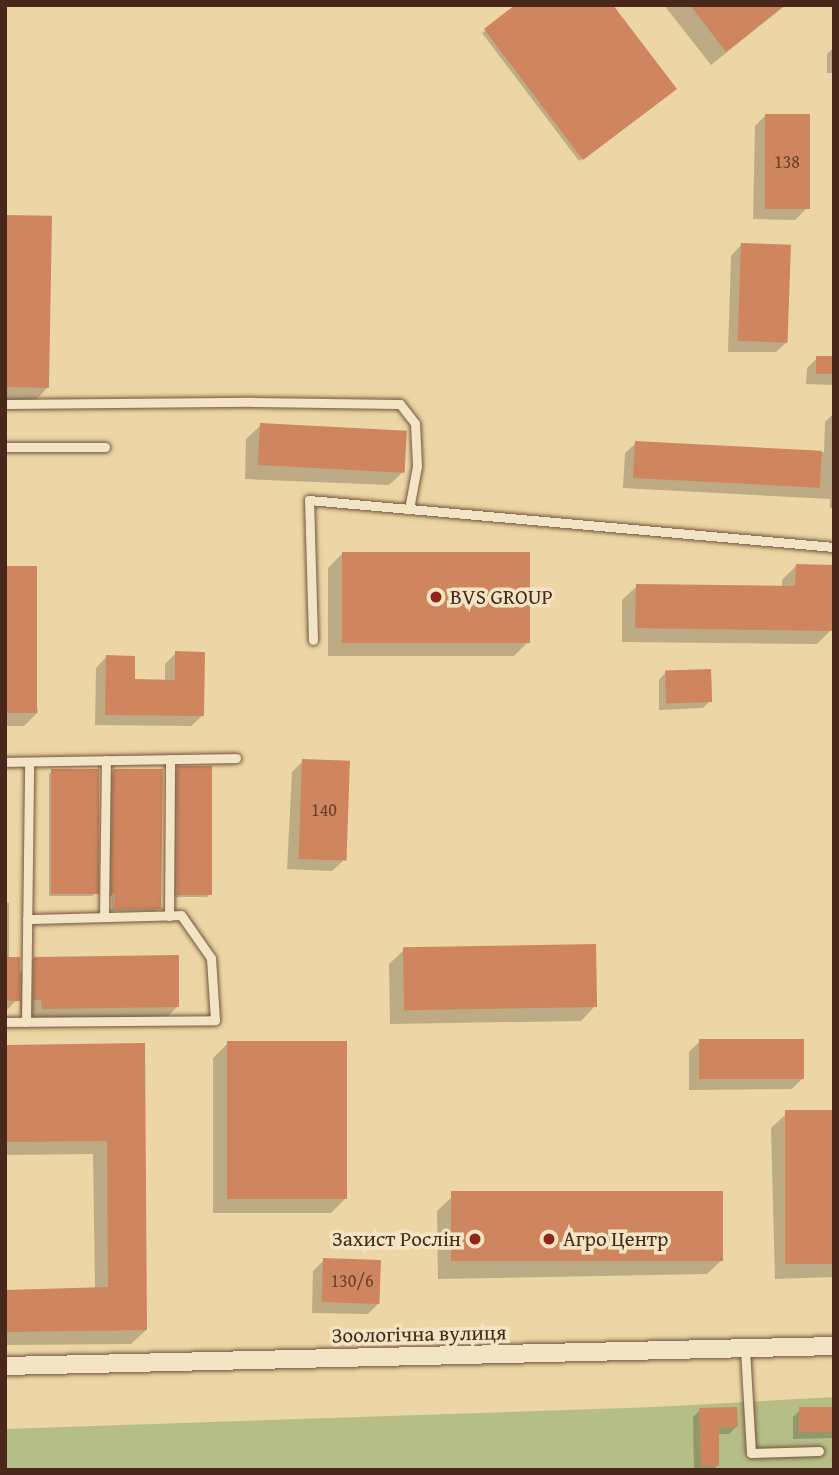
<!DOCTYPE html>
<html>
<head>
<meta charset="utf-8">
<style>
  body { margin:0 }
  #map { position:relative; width:839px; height:1475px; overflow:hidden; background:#ecd6a5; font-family:"Gentium Book Plus",serif }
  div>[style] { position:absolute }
  .green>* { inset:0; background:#b6be88 }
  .shadow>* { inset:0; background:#0003 }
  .building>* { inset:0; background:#cf865f; transform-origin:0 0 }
  .roads { filter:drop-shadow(0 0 2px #72543e) drop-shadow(0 0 2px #72543e) }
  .lane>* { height:9px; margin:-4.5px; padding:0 4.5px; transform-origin:4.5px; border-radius:4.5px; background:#f3e4c4 }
  .street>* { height:18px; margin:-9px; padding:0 9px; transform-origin:9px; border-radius:9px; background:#f3e4c4 }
  .dots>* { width:19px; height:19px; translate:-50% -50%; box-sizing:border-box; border:4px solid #f3e4c4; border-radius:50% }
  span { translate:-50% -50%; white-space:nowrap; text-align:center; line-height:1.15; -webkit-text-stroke:7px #f3e4c4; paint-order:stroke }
  .number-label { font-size:18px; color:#6a402c }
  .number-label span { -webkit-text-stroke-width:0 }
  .poi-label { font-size:21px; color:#49281b }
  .left { translate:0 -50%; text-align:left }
  .right { translate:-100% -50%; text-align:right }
  .street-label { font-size:21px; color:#49281b }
  .frame { position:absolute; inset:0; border:7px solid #49281b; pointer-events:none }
</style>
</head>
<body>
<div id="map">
  <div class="green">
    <i style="clip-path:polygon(834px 1397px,834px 1470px,5px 1470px,5px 1429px,654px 1407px)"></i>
  </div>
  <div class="shadow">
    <i style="clip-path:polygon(664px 5px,786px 5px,711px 65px)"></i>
    <i style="clip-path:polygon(833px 30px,834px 73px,827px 73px,827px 54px,833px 48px)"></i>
    <i style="clip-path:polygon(485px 31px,671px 92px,579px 161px,482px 33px)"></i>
    <i style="clip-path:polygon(766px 115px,806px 209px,795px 220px,753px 219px,755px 126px)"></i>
    <i style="clip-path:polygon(5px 217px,49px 386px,35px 401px,5px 401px)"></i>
    <i style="clip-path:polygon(741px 245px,787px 342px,776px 352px,728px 352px,731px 256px)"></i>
    <i style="clip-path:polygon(817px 358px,834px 358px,834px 385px,806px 384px,807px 368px)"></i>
    <i style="clip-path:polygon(834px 413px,834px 508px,830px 508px,830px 499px,623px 488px,625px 453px,636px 443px,824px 452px,825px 422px)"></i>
    <i style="clip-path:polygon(261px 425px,404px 471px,389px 485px,245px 479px,246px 439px)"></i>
    <i style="clip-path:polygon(343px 553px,528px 642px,514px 656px,328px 656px,328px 568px)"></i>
    <i style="clip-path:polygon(796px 566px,831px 630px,817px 644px,622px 642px,622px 600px,637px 586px,782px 587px,782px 580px)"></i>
    <i style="clip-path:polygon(5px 568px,38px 712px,24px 726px,5px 726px)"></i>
    <i style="clip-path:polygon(176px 653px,202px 716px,191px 726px,95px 725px,96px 668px,106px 657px,133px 681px,165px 681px,165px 664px)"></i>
    <i style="clip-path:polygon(666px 672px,710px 701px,703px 708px,659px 710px,659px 680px)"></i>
    <i style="clip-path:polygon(303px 761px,343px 861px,332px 871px,287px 869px,292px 772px)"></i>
    <i style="clip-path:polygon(178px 768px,210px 894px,207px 897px,174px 897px,175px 771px)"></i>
    <i style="clip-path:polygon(52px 771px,96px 893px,92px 896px,49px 896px,49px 774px)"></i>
    <i style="clip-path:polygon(114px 771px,159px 908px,156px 911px,112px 911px,112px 896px,109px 896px,110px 774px)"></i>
    <i style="clip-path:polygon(5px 903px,9px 903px,9px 959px,18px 975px,34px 958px,178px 1006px,163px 1021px,28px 1023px,28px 1013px,20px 1013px,20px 997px,5px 1012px)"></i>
    <i style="clip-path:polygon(404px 950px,595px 1006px,581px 1021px,390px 1024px,389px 964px)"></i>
    <i style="clip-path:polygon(700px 1041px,802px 1079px,792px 1089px,689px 1090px,689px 1052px)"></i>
    <i style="clip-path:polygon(227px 1044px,346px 1198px,331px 1213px,213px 1213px,213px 1058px)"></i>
    <i style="clip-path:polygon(143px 1045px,146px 1330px,131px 1344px,5px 1345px,5px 1292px,95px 1289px,93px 1154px,5px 1155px,5px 1047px)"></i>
    <i style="clip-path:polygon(834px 1112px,834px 1277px,775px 1279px,771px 1128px,786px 1114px)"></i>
    <i style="clip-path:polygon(452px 1197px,722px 1260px,707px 1274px,438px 1279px,437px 1211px)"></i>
    <i style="clip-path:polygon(324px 1260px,379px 1303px,368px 1314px,312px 1313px,313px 1271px)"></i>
    <i style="clip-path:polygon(834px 1408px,834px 1438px,793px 1439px,793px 1417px,800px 1410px)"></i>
    <i style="clip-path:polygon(700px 1410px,736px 1427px,729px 1434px,717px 1434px,718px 1465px,713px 1470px,694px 1470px,693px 1417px)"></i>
  </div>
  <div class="building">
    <i style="clip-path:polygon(515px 5px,613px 5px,677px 89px,583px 160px,484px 29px)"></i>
    <i style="clip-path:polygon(690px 5px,785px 5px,726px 52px)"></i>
    <i style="left:765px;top:114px;width:45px;height:95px"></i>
    <i style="left:5px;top:215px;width:47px;height:172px;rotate:1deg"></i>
    <i style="left:741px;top:243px;width:50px;height:98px;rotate:2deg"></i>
    <i style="left:816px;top:356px;width:18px;height:18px"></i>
    <i style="left:260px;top:423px;width:147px;height:42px;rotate:3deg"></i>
    <i style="left:635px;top:441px;width:187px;height:37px;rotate:3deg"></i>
    <i style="left:342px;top:552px;width:188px;height:91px"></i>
    <i style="clip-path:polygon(796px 564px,834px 565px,833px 631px,635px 628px,636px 584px,795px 586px)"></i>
    <i style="left:5px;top:566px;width:32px;height:147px"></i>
    <i style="clip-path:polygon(175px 651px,205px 652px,204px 716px,105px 715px,106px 655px,135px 656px,135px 679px,175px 680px)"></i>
    <i style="left:711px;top:669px;width:33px;height:46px;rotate:88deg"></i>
    <i style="left:302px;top:759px;width:48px;height:100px;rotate:2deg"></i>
    <i style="left:177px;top:766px;width:35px;height:129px"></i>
    <i style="left:51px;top:769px;width:48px;height:125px"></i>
    <i style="clip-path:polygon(113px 769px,163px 769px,161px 909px,114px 909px,115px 894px,111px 894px)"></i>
    <i style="left:596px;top:944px;width:63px;height:193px;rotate:89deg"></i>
    <i style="clip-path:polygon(179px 955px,179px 1007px,42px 1009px,41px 1000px,33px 1000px,34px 957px)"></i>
    <i style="left:5px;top:957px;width:15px;height:44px"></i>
    <i style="left:804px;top:1039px;width:40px;height:105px;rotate:90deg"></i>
    <i style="left:347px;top:1041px;width:158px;height:120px;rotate:90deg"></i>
    <i style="clip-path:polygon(145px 1043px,147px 1330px,5px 1332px,5px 1290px,108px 1287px,107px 1141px,5px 1142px,5px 1045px)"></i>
    <i style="left:834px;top:1110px;width:154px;height:49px;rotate:90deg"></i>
    <i style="left:723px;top:1191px;width:70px;height:272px;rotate:90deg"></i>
    <i style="left:323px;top:1258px;width:58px;height:44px;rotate:2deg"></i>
    <i style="clip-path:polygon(737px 1407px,738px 1427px,719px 1428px,719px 1466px,701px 1466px,699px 1408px)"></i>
    <i style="left:834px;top:1407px;width:25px;height:35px;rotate:90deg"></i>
  </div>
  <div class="roads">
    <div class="lane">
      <i style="left:5px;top:404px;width:248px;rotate:-0.5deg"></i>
      <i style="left:253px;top:402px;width:147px;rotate:0.8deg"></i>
      <i style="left:400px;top:404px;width:24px;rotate:52deg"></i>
      <i style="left:415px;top:423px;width:43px;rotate:87.3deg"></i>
      <i style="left:417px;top:466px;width:44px;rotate:100.5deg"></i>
      <i style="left:5px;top:447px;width:100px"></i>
      <i style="left:313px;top:640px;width:140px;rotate:-91.6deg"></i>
      <i style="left:309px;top:500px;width:527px;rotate:5.12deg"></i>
      <i style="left:5px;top:762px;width:231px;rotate:-1deg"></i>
      <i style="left:169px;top:916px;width:157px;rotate:-89.6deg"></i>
      <i style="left:104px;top:917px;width:157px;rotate:-89.3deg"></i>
      <i style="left:5px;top:1022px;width:210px;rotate:-0.5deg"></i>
      <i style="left:215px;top:1020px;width:62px;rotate:-93.7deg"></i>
      <i style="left:211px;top:958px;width:52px;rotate:-124.9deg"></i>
      <i style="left:181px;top:915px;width:154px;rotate:178.5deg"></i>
      <i style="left:26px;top:1022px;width:260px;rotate:-89.3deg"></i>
      <i style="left:745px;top:1349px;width:104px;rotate:86.7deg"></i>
      <i style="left:751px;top:1453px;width:68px;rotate:-1.7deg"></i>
    </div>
    <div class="street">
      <i style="left:5px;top:1366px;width:829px;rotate:-1.38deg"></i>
    </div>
  </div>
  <div class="dots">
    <i style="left:436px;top:597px;background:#8f2418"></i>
    <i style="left:475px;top:1239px;background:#8f2418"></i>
    <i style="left:549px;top:1239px;background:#8f2418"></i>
  </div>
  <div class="number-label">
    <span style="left:787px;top:162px">138</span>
    <span style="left:324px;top:810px">140</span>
    <span style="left:352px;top:1281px">130/6</span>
  </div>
  <div class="poi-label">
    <span class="left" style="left:450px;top:597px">BVS GROUP</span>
    <span class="right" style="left:461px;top:1239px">Захист Рослін</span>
    <span class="left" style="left:563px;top:1239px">Агро Центр</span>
  </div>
  <div class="street-label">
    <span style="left:419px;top:1334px;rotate:-1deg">Зоологічна вулиця</span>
  </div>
  <div class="frame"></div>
</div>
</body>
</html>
